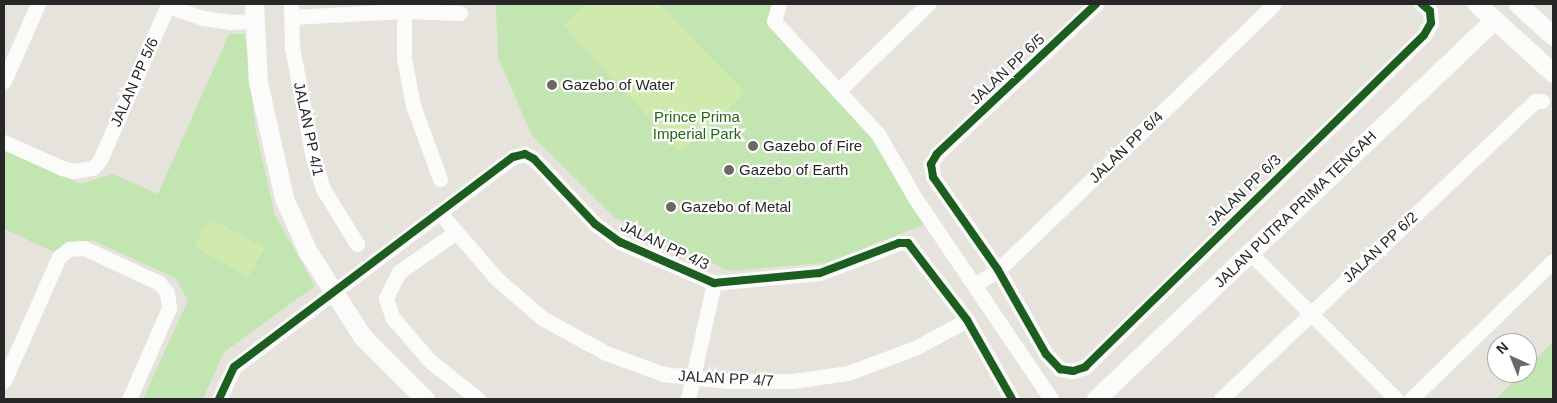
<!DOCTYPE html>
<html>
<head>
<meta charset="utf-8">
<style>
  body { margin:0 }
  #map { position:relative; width:1557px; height:403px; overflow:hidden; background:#e6e3dc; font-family:Helvetica,sans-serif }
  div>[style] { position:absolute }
  .green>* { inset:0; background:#c3e5b2 }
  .pitch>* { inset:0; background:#d0eaae; transform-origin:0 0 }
  .minor>* { height:15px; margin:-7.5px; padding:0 7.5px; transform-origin:7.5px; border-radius:7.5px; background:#fbfbfa }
  .tertiary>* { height:19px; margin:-9.5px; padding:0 9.5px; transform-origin:9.5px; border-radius:9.5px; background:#fbfbfa }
  .cycleway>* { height:8px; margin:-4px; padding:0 4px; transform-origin:4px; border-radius:4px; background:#1b5e20 }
  .dots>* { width:14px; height:14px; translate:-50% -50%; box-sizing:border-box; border:2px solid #fff; border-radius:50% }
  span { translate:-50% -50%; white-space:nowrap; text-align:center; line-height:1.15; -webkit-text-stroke:4.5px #fff; paint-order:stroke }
  .street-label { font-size:15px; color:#272727 }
  .poi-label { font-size:15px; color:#272727 }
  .left { translate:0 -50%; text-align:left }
  .park-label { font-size:15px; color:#206714 }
  .frame { position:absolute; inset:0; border:5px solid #272727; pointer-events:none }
  .north { position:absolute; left:1487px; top:333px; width:50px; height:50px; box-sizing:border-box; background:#fff; border:1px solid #a9a9a9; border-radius:50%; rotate:316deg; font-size:14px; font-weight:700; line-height:20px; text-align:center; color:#272727 }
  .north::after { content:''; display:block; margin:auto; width:18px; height:22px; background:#6a6966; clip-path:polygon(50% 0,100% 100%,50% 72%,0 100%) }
</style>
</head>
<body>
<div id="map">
  <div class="green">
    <i style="clip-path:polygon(496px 4px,776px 4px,772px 28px,863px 121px,928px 223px,826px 263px,729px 271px,615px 218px,532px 136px,498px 57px)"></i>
    <i style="clip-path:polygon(229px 34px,245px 34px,256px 132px,275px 215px,315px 286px,224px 352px,203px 399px,143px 399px,188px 300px,175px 278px,94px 241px,77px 241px,56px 253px,4px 229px,4px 149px,80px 184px,113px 174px,158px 194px)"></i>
    <i style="clip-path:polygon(1553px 342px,1553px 399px,1496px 399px,1522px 373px,1527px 373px,1527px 368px)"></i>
  </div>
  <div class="pitch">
    <i style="clip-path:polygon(586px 4px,659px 4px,745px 93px,681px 152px,564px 26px)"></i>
    <i style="left:210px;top:218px;width:62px;height:33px;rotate:29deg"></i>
  </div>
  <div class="minor">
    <i style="left:291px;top:4px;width:43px;rotate:88.7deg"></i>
    <i style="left:292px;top:47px;width:113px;rotate:79.3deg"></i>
    <i style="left:313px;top:158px;width:33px;rotate:72deg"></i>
    <i style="left:323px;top:189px;width:65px;rotate:58.3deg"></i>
    <i style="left:404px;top:4px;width:54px;rotate:90deg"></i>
    <i style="left:404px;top:58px;width:48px;rotate:79.2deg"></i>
    <i style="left:413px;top:105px;width:79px;rotate:70deg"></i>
    <i style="left:779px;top:4px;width:18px;rotate:106deg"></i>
    <i style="left:774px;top:21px;width:154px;rotate:47.4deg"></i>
    <i style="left:878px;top:134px;width:74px;rotate:60deg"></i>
    <i style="left:915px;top:198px;width:243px;rotate:55.9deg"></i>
    <i style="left:1096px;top:4px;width:219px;rotate:136.7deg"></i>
    <i style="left:937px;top:154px;width:12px;rotate:121deg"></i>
    <i style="left:931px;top:164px;width:13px;rotate:81deg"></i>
    <i style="left:933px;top:177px;width:113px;rotate:55deg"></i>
    <i style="left:998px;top:270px;width:97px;rotate:60.3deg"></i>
    <i style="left:1046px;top:354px;width:21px;rotate:47deg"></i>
    <i style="left:1060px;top:369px;width:13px;rotate:9deg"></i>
    <i style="left:1073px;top:371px;width:13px;rotate:-18deg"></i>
    <i style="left:1085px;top:367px;width:474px;rotate:-44.4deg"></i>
    <i style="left:1424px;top:35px;width:14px;rotate:-60deg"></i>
    <i style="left:1431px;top:23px;width:12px;rotate:-95deg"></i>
    <i style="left:1430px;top:11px;width:11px;rotate:-139deg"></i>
    <i style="left:168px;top:6px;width:37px;rotate:19deg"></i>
    <i style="left:203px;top:18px;width:27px;rotate:8deg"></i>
    <i style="left:230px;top:22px;width:23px;rotate:-2deg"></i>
    <i style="left:292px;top:17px;width:111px;rotate:-3.1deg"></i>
    <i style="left:403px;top:11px;width:57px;rotate:2deg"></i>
    <i style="left:4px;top:81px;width:84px;rotate:-66.2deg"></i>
    <i style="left:839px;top:90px;width:124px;rotate:-44deg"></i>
    <i style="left:4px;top:142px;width:64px;rotate:24.1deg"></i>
    <i style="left:62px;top:168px;width:11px;rotate:15deg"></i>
    <i style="left:73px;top:171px;width:20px;rotate:-9deg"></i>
    <i style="left:93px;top:168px;width:11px;rotate:-49deg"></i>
    <i style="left:100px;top:160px;width:170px;rotate:-66.4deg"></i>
    <i style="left:440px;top:213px;width:87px;rotate:49.2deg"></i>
    <i style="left:497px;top:279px;width:60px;rotate:40.9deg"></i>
    <i style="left:542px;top:318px;width:73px;rotate:28.7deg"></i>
    <i style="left:606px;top:353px;width:61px;rotate:20.2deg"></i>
    <i style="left:663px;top:374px;width:62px;rotate:6.4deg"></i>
    <i style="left:725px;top:381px;width:68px"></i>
    <i style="left:793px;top:381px;width:56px;rotate:-8.3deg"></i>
    <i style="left:848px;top:373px;width:72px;rotate:-20.5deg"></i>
    <i style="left:915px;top:348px;width:59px;rotate:-28.3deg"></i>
    <i style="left:456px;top:232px;width:70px;rotate:144.9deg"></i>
    <i style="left:399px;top:272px;width:29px;rotate:117deg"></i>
    <i style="left:386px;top:298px;width:20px;rotate:72deg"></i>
    <i style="left:392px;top:317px;width:58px;rotate:49.2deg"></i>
    <i style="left:430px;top:361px;width:61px;rotate:38.4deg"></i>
    <i style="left:1249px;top:252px;width:208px;rotate:45deg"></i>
    <i style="left:974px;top:285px;width:28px;rotate:-32deg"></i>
    <i style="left:998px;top:270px;width:383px;rotate:-43.9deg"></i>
    <i style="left:4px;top:381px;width:136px;rotate:-66.1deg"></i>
    <i style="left:59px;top:257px;width:13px;rotate:-39deg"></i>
    <i style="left:69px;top:249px;width:15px;rotate:-4deg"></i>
    <i style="left:84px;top:248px;width:83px;rotate:25deg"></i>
    <i style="left:159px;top:283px;width:13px;rotate:51deg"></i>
    <i style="left:167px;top:293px;width:15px;rotate:82deg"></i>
    <i style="left:169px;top:308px;width:99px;rotate:113.7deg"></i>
    <i style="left:219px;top:399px;width:35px;rotate:-65deg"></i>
    <i style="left:234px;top:367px;width:349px;rotate:-37deg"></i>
    <i style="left:513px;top:157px;width:12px;rotate:-14deg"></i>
    <i style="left:525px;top:154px;width:10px;rotate:29deg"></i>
    <i style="left:534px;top:159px;width:89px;rotate:46.8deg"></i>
    <i style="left:595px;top:224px;width:31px;rotate:36deg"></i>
    <i style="left:620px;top:242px;width:103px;rotate:23.6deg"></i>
    <i style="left:714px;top:283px;width:106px;rotate:-5.4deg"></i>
    <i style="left:820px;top:273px;width:85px;rotate:-20.8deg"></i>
    <i style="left:899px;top:243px;width:9px"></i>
    <i style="left:908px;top:243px;width:97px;rotate:52.5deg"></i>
    <i style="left:967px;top:320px;width:91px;rotate:60.3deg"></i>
    <i style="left:688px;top:399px;width:119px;rotate:-77.4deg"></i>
    <i style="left:1221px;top:399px;width:433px;rotate:-43.5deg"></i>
    <i style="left:1535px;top:101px;width:7px"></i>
    <i style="left:1411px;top:399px;width:198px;rotate:-44.2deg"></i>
  </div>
  <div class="tertiary">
    <i style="left:254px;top:4px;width:78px;rotate:87.1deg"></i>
    <i style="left:258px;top:82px;width:119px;rotate:77.4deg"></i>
    <i style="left:284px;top:198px;width:57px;rotate:66.1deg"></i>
    <i style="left:307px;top:250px;width:102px;rotate:57.4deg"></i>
    <i style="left:362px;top:336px;width:89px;rotate:45deg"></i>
    <i style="left:1477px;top:4px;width:103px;rotate:42.2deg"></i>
    <i style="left:1518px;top:4px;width:47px;rotate:42.4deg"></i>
    <i style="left:1096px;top:399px;width:550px;rotate:-43.6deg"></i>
  </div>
  <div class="cycleway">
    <i style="left:1096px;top:4px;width:219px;rotate:136.7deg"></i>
    <i style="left:937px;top:154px;width:12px;rotate:121deg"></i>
    <i style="left:931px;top:164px;width:13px;rotate:81deg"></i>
    <i style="left:933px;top:177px;width:113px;rotate:55deg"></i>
    <i style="left:998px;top:270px;width:97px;rotate:60.3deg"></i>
    <i style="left:1046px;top:354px;width:21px;rotate:47deg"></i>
    <i style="left:1060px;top:369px;width:13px;rotate:9deg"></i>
    <i style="left:1073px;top:371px;width:13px;rotate:-18deg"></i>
    <i style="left:1085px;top:367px;width:474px;rotate:-44.4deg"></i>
    <i style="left:1424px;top:35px;width:14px;rotate:-60deg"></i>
    <i style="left:1431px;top:23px;width:12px;rotate:-95deg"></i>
    <i style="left:1430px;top:11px;width:11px;rotate:-139deg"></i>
    <i style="left:219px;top:399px;width:35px;rotate:-65deg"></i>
    <i style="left:234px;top:367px;width:349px;rotate:-37deg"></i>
    <i style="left:513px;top:157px;width:12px;rotate:-14deg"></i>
    <i style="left:525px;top:154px;width:10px;rotate:29deg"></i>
    <i style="left:534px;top:159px;width:89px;rotate:46.8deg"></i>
    <i style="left:595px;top:224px;width:31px;rotate:36deg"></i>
    <i style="left:620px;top:242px;width:103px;rotate:23.6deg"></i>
    <i style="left:714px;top:283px;width:106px;rotate:-5.4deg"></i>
    <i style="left:820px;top:273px;width:85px;rotate:-20.8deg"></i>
    <i style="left:899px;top:243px;width:9px"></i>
    <i style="left:908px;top:243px;width:97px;rotate:52.5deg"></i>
    <i style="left:967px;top:320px;width:91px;rotate:60.3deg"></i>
  </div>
  <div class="dots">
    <i style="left:552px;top:85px;background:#6a6966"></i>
    <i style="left:753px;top:146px;background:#6a6966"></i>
    <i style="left:729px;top:170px;background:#6a6966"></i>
    <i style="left:671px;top:207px;background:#6a6966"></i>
  </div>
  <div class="street-label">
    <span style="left:1007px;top:69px;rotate:-43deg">JALAN PP 6/5</span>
    <span style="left:134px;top:82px;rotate:-66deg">JALAN PP 5/6</span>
    <span style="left:309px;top:129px;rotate:78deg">JALAN PP 4/1</span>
    <span style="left:1126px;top:147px;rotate:-44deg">JALAN PP 6/4</span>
    <span style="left:1244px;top:190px;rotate:-44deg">JALAN PP 6/3</span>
    <span style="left:1295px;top:209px;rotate:-44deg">JALAN PUTRA PRIMA TENGAH</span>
    <span style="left:665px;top:245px;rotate:25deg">JALAN PP 4/3</span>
    <span style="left:1380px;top:247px;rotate:-43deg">JALAN PP 6/2</span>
    <span style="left:726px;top:378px;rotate:3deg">JALAN PP 4/7</span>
  </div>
  <div class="poi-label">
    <span class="left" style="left:562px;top:85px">Gazebo of Water</span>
    <span class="left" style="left:763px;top:146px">Gazebo of Fire</span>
    <span class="left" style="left:739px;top:170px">Gazebo of Earth</span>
    <span class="left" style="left:681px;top:207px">Gazebo of Metal</span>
  </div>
  <div class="park-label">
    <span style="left:697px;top:125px">Prince Prima<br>Imperial Park</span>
  </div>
  <div class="frame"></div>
  <div class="north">N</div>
</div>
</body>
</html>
